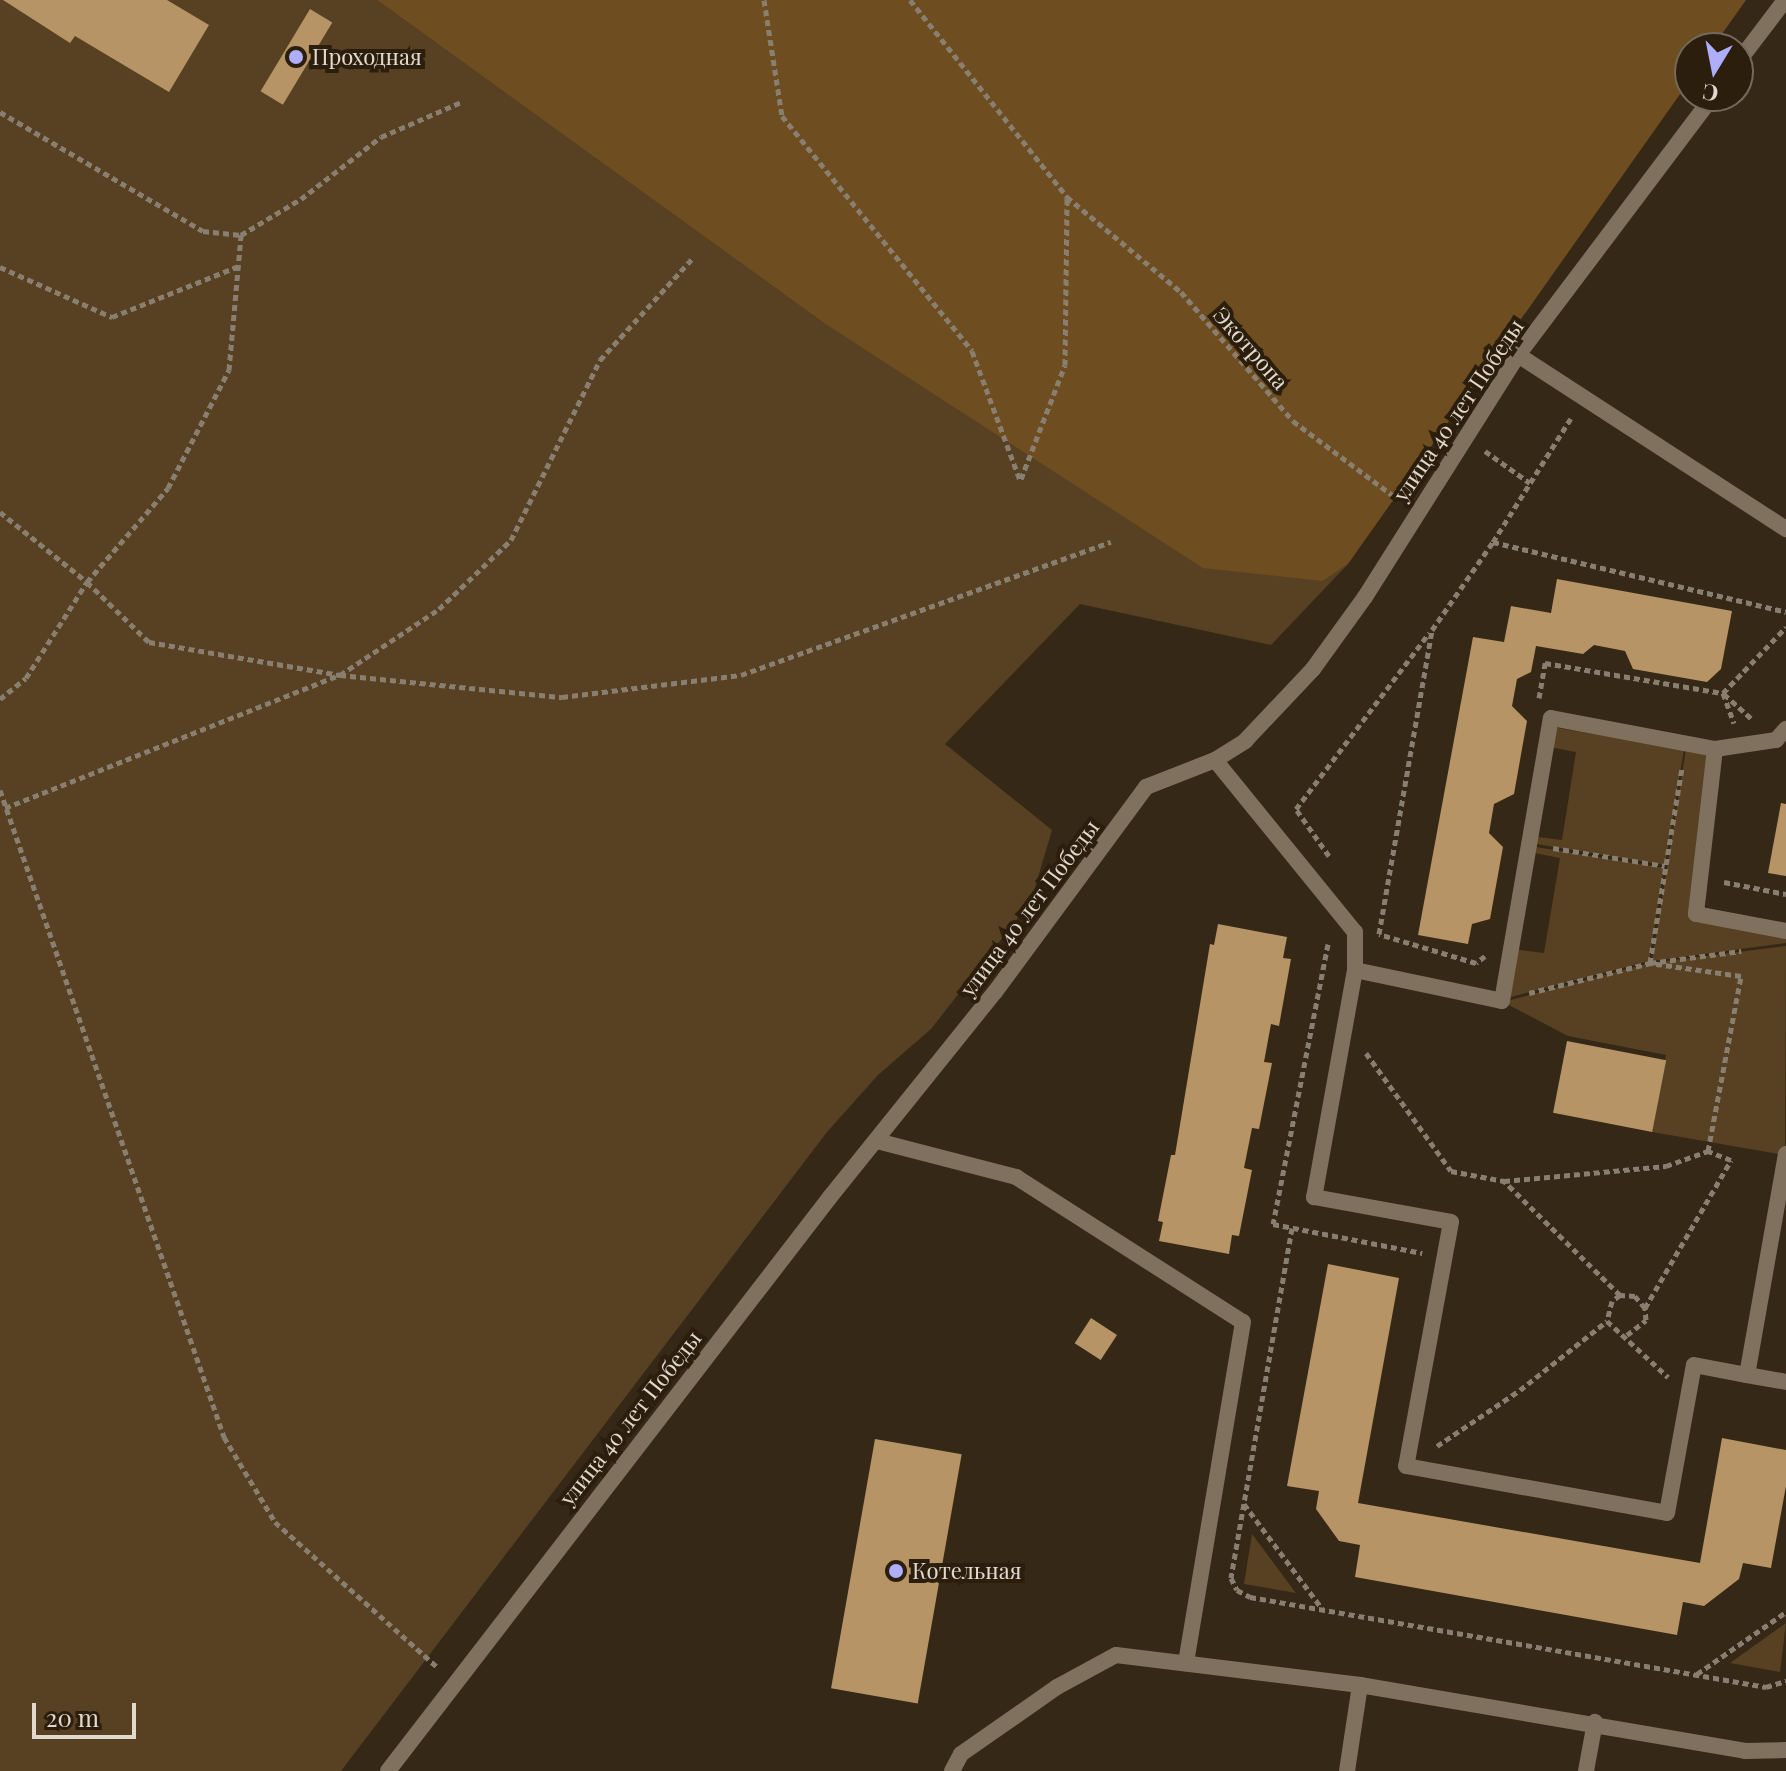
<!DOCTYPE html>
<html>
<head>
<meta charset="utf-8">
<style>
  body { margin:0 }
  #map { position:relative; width:1786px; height:1771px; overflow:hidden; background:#352816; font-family:"Playfair Display",serif }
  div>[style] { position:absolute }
  .green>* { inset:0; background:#584122 }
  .forest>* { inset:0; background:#6e4e20 }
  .building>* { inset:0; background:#b79466; transform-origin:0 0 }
  .path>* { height:5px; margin-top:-2.5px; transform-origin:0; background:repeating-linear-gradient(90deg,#897f70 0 6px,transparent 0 10px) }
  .service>* { height:16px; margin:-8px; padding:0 8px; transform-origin:8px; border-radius:8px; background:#80715e }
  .minor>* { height:16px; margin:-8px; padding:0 8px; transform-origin:8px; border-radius:8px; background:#80715e }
  .dots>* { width:22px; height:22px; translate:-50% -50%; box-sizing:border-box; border:4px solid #2b1e0d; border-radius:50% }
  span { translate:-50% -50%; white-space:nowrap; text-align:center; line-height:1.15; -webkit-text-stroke:8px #2b1e0d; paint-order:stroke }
  .poi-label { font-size:22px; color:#e1d9ce }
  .left { translate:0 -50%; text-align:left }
  .street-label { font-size:22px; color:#e1d9ce }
  .north { position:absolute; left:1674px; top:32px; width:80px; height:80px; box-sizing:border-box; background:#2b1e0d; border:2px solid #74695a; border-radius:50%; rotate:190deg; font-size:22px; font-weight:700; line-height:32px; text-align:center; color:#e1d9ce }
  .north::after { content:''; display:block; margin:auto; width:28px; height:36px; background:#aeaefa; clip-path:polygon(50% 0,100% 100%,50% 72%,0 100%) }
  .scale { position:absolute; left:32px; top:1703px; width:104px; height:36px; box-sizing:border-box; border:4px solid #e1d9ce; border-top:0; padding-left:10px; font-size:24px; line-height:28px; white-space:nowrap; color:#e1d9ce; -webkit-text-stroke:6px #2b1e0d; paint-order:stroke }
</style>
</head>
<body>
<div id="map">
  <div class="green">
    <i style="clip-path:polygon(0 0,377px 0,821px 321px,1323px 581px,1348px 564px,1271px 645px,1080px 604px,945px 744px,1052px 830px,1031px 901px,931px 1029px,878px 1075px,827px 1132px,341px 1771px,0 1771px)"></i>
    <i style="clip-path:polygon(1552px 727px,1684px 749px,1665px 865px,1530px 843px,1531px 836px,1562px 840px,1576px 752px,1549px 747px)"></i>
    <i style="clip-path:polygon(1686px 749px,1714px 755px,1694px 915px,1786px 932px,1786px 943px,1652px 961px)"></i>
    <i style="clip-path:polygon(1530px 846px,1664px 868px,1649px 961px,1503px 999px,1513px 949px,1544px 953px,1560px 858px,1529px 852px)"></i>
    <i style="clip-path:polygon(1786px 946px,1785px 1155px,1652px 1132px,1666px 1055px,1568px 1036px,1503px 1002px,1650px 963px)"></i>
    <i style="clip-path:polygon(1252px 1534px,1296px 1593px,1244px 1584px)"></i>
    <i style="clip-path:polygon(1786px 1623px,1780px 1672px,1730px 1663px)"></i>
  </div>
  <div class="forest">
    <i style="clip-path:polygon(377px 0,1746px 0,1712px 48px,1690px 48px,1690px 80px,1348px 564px,1323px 581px,1203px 568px,821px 321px)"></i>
  </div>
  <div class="building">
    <i style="clip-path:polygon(3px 0,167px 0,209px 25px,169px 92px,75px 36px,70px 43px)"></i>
    <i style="left:310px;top:9px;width:26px;height:96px;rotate:31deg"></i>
    <i style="clip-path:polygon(1557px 579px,1732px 611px,1721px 669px,1707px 682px,1633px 669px,1625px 651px,1594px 645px,1583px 654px,1536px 646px,1531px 672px,1517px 679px,1512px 706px,1527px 721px,1514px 794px,1494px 804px,1489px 833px,1503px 847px,1490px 919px,1472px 924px,1468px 944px,1418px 935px,1473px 637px,1504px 642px,1511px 606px,1551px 613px)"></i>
    <i style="clip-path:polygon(1781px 803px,1786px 804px,1786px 876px,1768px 873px)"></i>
    <i style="clip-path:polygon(1218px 924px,1287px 937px,1283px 958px,1291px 959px,1279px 1026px,1271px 1024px,1264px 1062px,1272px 1063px,1259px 1129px,1252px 1128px,1244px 1168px,1252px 1170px,1239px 1236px,1232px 1235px,1229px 1254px,1159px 1241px,1163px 1222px,1158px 1221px,1171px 1155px,1175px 1155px,1210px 944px,1214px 945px)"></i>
    <i style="left:1567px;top:1041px;width:101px;height:73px;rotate:11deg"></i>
    <i style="clip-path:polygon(1328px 1264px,1399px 1278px,1358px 1503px,1700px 1563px,1722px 1438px,1786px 1450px,1786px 1486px,1771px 1568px,1743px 1563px,1739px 1579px,1704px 1606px,1683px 1602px,1677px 1635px,1355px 1577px,1360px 1545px,1339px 1541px,1316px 1509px,1319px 1491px,1287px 1486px)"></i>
    <i style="left:1091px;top:1318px;width:31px;height:30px;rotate:33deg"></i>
    <i style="left:875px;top:1439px;width:88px;height:253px;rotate:10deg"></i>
  </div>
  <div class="path">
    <i style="left:764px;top:0;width:117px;rotate:81.2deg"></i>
    <i style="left:782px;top:116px;width:302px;rotate:51deg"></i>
    <i style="left:972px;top:351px;width:138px;rotate:69.6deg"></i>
    <i style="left:910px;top:0;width:252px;rotate:51.4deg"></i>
    <i style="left:1067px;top:197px;width:148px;rotate:39.8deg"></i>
    <i style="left:1181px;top:292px;width:171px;rotate:49deg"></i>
    <i style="left:1293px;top:421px;width:132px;rotate:36.7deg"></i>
    <i style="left:0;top:112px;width:235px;rotate:30.4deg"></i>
    <i style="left:203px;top:231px;width:38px;rotate:6deg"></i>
    <i style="left:241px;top:235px;width:70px;rotate:-31deg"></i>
    <i style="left:301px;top:199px;width:101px;rotate:-37.8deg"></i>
    <i style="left:381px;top:137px;width:87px;rotate:-23.6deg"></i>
    <i style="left:0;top:267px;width:123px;rotate:24.1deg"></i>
    <i style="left:112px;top:317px;width:137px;rotate:-21.9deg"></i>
    <i style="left:1485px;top:451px;width:55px;rotate:35.4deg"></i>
    <i style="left:1021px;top:479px;width:122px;rotate:-68.9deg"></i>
    <i style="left:1065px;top:365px;width:167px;rotate:-89.3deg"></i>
    <i style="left:0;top:512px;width:112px;rotate:38.8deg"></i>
    <i style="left:87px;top:582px;width:86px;rotate:44.1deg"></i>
    <i style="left:149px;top:642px;width:194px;rotate:9.8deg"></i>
    <i style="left:340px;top:675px;width:223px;rotate:5.7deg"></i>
    <i style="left:562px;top:697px;width:180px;rotate:-7deg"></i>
    <i style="left:741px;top:675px;width:393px;rotate:-19.8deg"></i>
    <i style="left:1493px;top:542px;width:146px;rotate:-57.8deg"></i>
    <i style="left:1723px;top:693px;width:32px;rotate:70deg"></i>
    <i style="left:1724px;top:694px;width:38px;rotate:42deg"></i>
    <i style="left:1539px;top:698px;width:36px;rotate:-80deg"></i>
    <i style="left:1545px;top:663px;width:181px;rotate:9.6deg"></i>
    <i style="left:1723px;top:693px;width:91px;rotate:-46.3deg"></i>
    <i style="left:0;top:699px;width:33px;rotate:-39deg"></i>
    <i style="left:26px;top:678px;width:114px;rotate:-57.6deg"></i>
    <i style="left:87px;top:582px;width:124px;rotate:-49.2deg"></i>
    <i style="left:168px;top:488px;width:133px;rotate:-62.7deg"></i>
    <i style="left:229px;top:370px;width:136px;rotate:-84.9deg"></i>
    <i style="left:0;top:790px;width:685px;rotate:70.9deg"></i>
    <i style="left:224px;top:1437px;width:99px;rotate:59deg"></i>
    <i style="left:275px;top:1522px;width:217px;rotate:41.8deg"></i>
    <i style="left:5px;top:808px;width:360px;rotate:-21.7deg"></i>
    <i style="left:340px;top:675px;width:119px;rotate:-33.7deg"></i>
    <i style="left:439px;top:609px;width:100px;rotate:-43.8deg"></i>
    <i style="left:511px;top:540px;width:201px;rotate:-63.7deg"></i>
    <i style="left:600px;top:360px;width:137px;rotate:-47.7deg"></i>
    <i style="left:1553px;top:848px;width:113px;rotate:9.1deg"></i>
    <i style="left:1329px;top:856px;width:57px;rotate:-125.1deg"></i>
    <i style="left:1296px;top:809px;width:221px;rotate:-52.9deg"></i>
    <i style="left:1724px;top:882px;width:63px;rotate:11deg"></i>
    <i style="left:1328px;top:944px;width:285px;rotate:101.1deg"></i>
    <i style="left:1273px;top:1224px;width:152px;rotate:11deg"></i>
    <i style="left:1485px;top:956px;width:11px;rotate:142deg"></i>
    <i style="left:1476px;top:963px;width:101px;rotate:-163.4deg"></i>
    <i style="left:1379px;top:934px;width:309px;rotate:-80.1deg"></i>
    <i style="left:1432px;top:630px;width:107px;rotate:-55.3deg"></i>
    <i style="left:1493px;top:542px;width:301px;rotate:13.4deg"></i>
    <i style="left:1529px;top:993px;width:125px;rotate:-13.9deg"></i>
    <i style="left:1650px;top:963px;width:198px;rotate:-80.7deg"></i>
    <i style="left:1366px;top:1053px;width:145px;rotate:54.2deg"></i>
    <i style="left:1451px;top:1171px;width:54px;rotate:10.7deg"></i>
    <i style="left:1292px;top:1228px;width:355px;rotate:99.9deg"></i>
    <i style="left:1231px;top:1578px;width:13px;rotate:63deg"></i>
    <i style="left:1237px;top:1590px;width:15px;rotate:28deg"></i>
    <i style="left:1250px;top:1597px;width:524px;rotate:9.89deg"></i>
    <i style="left:1766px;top:1687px;width:21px;rotate:-17deg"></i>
    <i style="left:1620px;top:1295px;width:163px;rotate:-135.5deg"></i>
    <i style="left:1504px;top:1181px;width:163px;rotate:-5.3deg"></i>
    <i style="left:1666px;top:1166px;width:45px;rotate:-19.7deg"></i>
    <i style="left:1708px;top:1151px;width:178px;rotate:-79.3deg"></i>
    <i style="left:1741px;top:976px;width:92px;rotate:-171.9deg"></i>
    <i style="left:1650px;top:963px;width:92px;rotate:-7.5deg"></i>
    <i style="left:1645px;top:1308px;width:171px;rotate:-59.8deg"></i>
    <i style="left:1731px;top:1160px;width:25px;rotate:-159deg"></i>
    <i style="left:1627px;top:1335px;width:24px;rotate:-38deg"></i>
    <i style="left:1646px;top:1320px;width:12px;rotate:-95deg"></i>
    <i style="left:1645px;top:1308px;width:16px;rotate:-130deg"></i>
    <i style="left:1635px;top:1296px;width:15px;rotate:-176deg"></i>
    <i style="left:1620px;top:1295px;width:10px;rotate:143deg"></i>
    <i style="left:1612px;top:1301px;width:21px;rotate:104deg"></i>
    <i style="left:1607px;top:1321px;width:83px;rotate:42.6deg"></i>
    <i style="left:1437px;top:1446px;width:100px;rotate:-34deg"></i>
    <i style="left:1520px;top:1390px;width:111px;rotate:-38.4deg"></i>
    <i style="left:1244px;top:1504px;width:132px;rotate:53.3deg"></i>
    <i style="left:1697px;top:1674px;width:108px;rotate:-34.9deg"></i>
  </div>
  <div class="service">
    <i style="left:1518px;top:355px;width:320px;rotate:33deg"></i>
    <i style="left:1715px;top:749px;width:166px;rotate:96.6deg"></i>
    <i style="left:1696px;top:914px;width:92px;rotate:10.7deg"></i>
    <i style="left:1215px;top:760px;width:222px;rotate:50.9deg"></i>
    <i style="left:1355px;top:932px;width:38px;rotate:90deg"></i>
    <i style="left:1355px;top:970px;width:231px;rotate:100.2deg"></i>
    <i style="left:1314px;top:1197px;width:139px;rotate:10.3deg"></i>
    <i style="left:1451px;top:1222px;width:248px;rotate:100.4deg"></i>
    <i style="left:1406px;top:1466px;width:265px;rotate:10.2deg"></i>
    <i style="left:1667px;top:1513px;width:150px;rotate:-79.7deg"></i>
    <i style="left:1694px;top:1365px;width:54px;rotate:10.7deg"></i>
    <i style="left:1355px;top:970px;width:150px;rotate:11.9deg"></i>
    <i style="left:1502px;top:1001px;width:287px;rotate:-80.2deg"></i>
    <i style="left:1551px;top:718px;width:167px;rotate:10.7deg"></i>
    <i style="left:1715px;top:749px;width:62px;rotate:-8.4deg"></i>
    <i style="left:1776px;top:740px;width:15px;rotate:-48deg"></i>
    <i style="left:877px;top:1141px;width:144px;rotate:14.5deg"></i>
    <i style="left:1016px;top:1177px;width:269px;rotate:32.6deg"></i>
    <i style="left:1243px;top:1322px;width:346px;rotate:99.5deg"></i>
    <i style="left:1786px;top:1154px;width:224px;rotate:100deg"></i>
    <i style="left:1747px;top:1375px;width:40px;rotate:10deg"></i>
    <i style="left:952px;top:1771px;width:19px;rotate:-62deg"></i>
    <i style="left:961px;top:1754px;width:117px;rotate:-34.9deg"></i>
    <i style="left:1057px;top:1687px;width:67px;rotate:-28.5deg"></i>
    <i style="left:1116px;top:1655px;width:246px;rotate:7deg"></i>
    <i style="left:1360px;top:1685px;width:391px;rotate:9.7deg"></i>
    <i style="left:1745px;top:1751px;width:41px;rotate:-1.4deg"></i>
    <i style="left:1347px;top:1771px;width:87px;rotate:-81.4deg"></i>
    <i style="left:1586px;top:1771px;width:50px;rotate:-79.6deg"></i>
  </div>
  <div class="minor">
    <i style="left:1738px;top:62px;width:78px;rotate:-52.8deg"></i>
    <i style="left:388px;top:1771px;width:724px;rotate:-52.4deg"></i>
    <i style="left:830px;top:1197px;width:263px;rotate:-51.2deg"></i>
    <i style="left:995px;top:992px;width:255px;rotate:-53.6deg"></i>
    <i style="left:1146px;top:787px;width:74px;rotate:-21.4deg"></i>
    <i style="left:1215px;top:760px;width:36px;rotate:-32deg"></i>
    <i style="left:1245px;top:741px;width:99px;rotate:-46.6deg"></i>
    <i style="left:1313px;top:669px;width:89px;rotate:-54.2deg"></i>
    <i style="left:1365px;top:597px;width:286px;rotate:-57.7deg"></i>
    <i style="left:1518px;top:355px;width:324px;rotate:-53deg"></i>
  </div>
  <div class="dots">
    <i style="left:296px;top:57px;background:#aeaefa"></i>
    <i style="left:896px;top:1571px;background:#aeaefa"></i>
  </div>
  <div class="poi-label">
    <span class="left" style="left:312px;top:57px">Проходная</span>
    <span class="left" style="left:912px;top:1571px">Котельная</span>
  </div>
  <div class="street-label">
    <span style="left:1251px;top:348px;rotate:49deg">Экотропа</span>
    <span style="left:1458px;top:410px;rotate:-56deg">улица 40 лет Победы</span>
    <span style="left:1029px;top:908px;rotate:-53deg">улица 40 лет Победы</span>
    <span style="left:630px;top:1418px;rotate:-52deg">улица 40 лет Победы</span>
  </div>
  <div class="north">С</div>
  <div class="scale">20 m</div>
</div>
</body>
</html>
